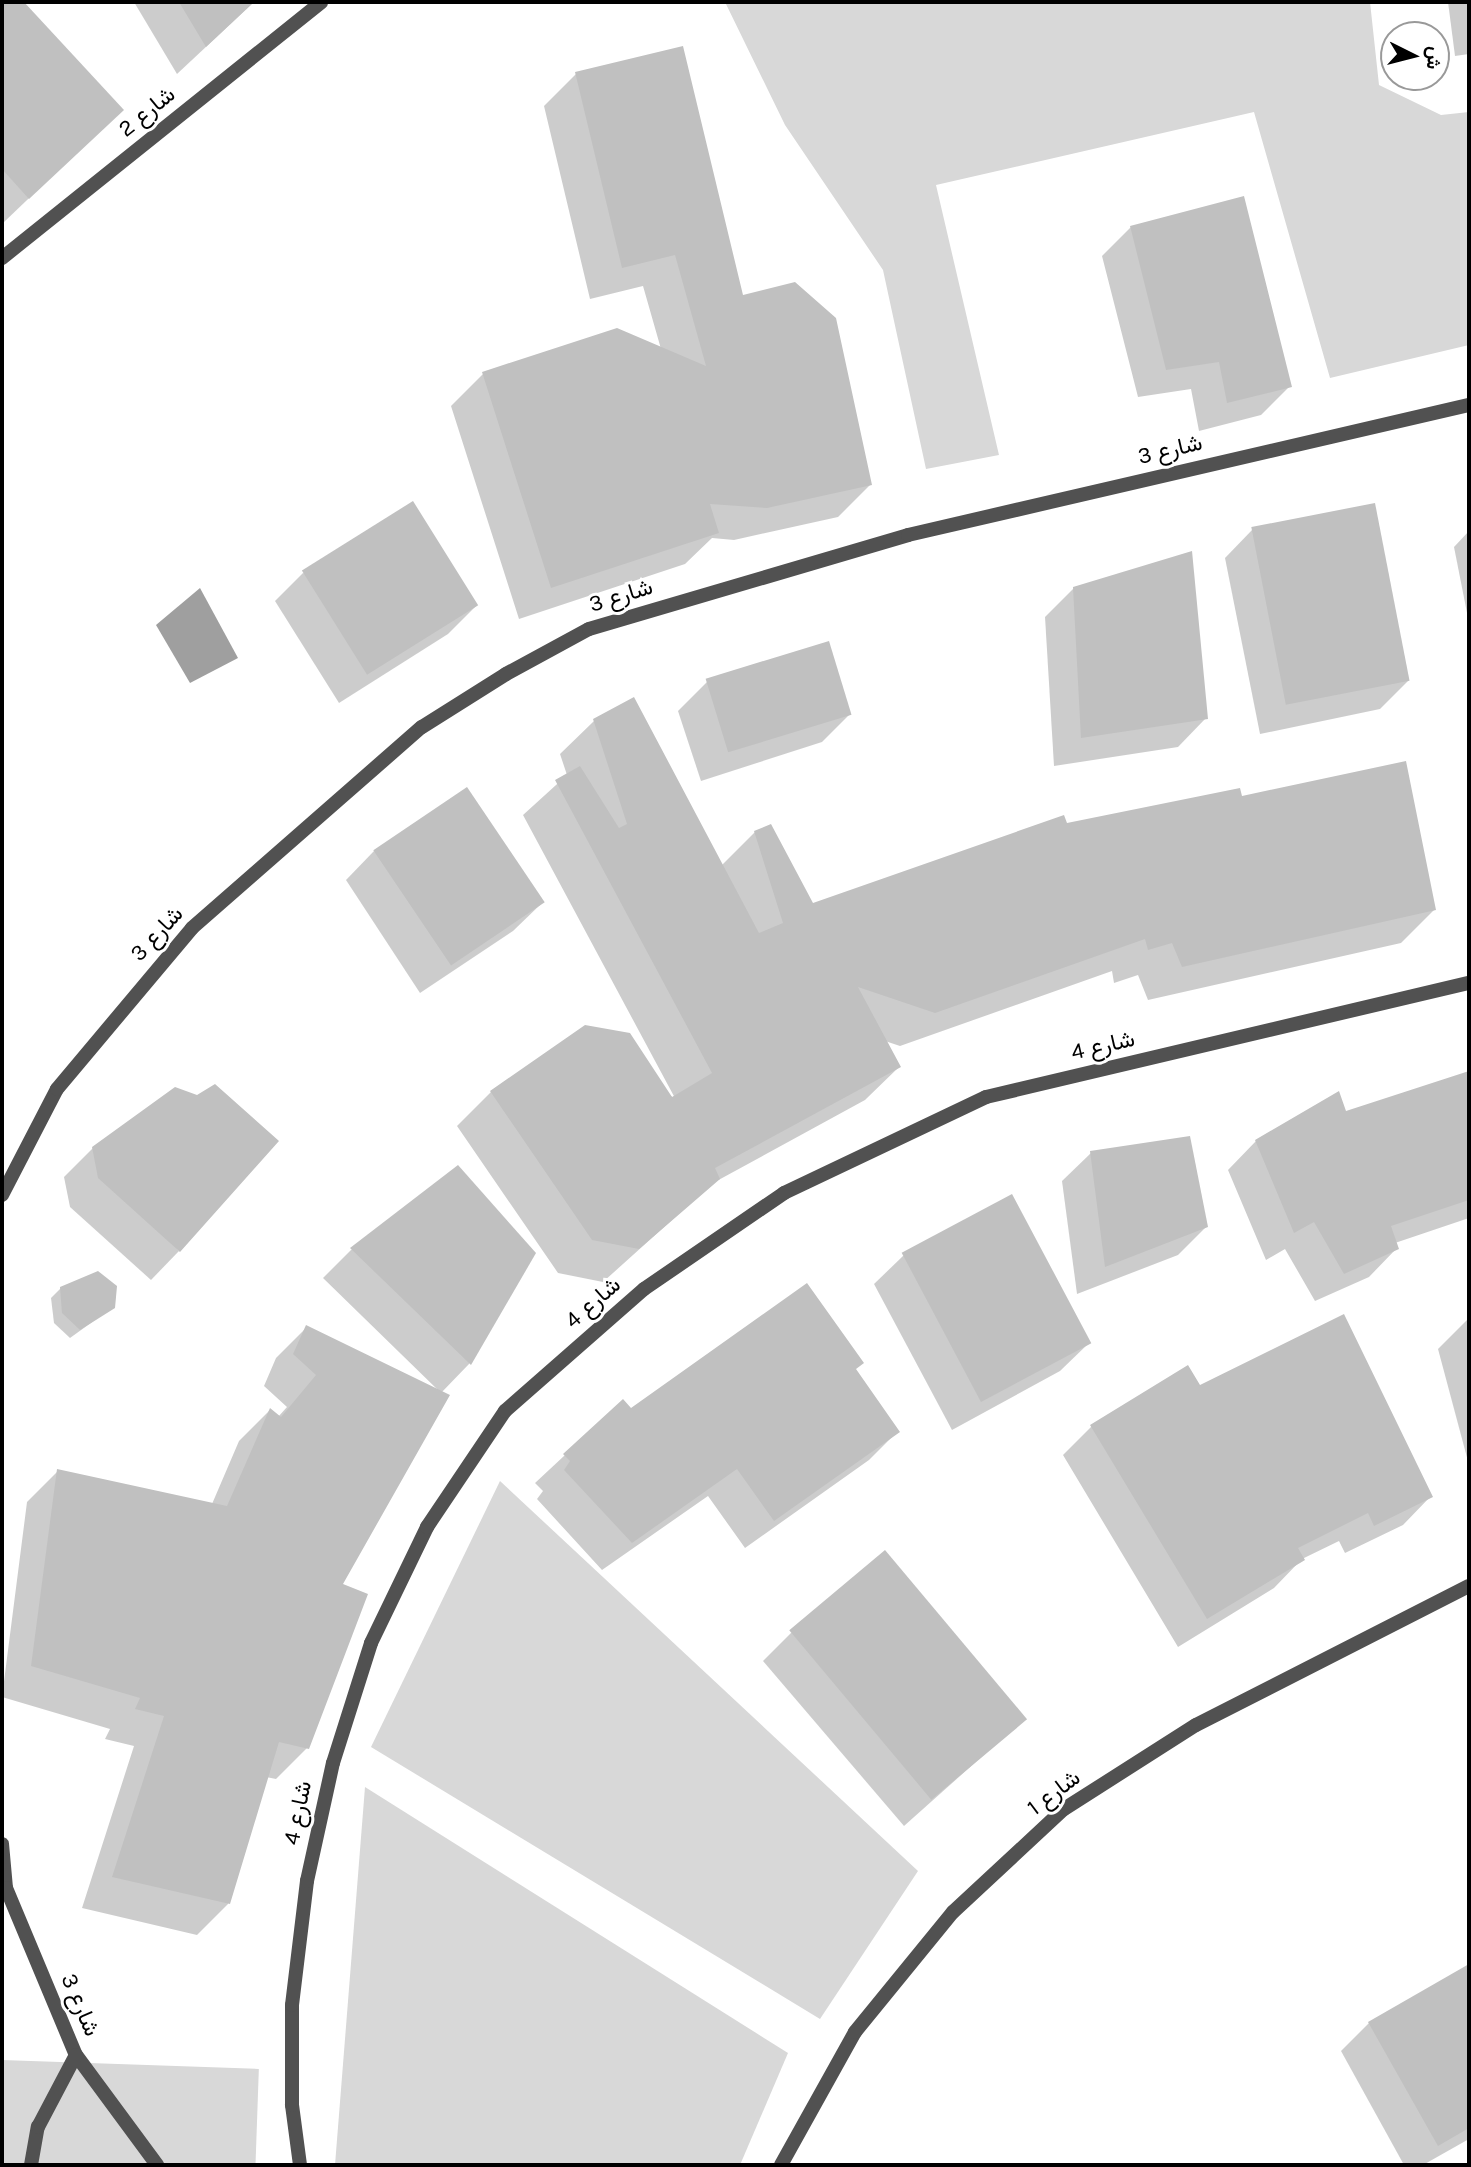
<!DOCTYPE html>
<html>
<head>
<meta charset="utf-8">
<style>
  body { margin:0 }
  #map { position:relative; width:1471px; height:2167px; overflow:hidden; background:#fff; font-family:Karla,Vazirmatn,sans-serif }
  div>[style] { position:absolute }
  .green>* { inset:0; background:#d8d8d8; transform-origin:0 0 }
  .water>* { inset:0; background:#9f9f9f }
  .shadow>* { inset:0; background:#0003 }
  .building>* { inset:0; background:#c0c0c0; transform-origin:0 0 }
  .minor>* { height:14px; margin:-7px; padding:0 7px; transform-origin:7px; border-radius:7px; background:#515151 }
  span { translate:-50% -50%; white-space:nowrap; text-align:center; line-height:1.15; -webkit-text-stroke:6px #fff; paint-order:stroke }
  .street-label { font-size:23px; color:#000 }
  .frame { position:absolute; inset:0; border:4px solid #000; pointer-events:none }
  .north { position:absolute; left:1380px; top:21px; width:70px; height:70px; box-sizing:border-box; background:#fff; border:2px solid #999; border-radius:50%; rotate:96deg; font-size:19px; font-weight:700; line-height:28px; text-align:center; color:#000 }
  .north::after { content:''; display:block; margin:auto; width:24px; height:32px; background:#000; clip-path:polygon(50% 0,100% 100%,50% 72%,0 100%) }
</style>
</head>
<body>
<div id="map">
  <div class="green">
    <i style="clip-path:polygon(725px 2px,1370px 2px,1379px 85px,1441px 115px,1469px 112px,1469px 345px,1330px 378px,1254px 112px,936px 185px,999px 455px,926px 469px,883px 270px,785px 125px)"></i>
    <i style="clip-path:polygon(500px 1481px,918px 1871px,820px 2019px,371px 1747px)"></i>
    <i style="clip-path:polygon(365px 1787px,788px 2053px,740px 2165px,335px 2165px)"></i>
    <i style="left:2px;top:2060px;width:257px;height:105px;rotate:2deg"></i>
  </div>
  <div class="water">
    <i style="clip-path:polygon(200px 588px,238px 658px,190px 683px,156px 625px)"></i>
  </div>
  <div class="shadow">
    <i style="clip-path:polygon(2px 2px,21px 2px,122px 109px,2px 224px)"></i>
    <i style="clip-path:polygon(134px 2px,254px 2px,177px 74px)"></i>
    <i style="clip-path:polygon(1448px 2px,1469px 2px,1469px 54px,1455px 56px)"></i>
    <i style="clip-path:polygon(576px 74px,742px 297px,870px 485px,838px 517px,734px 540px,712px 538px,685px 564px,519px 619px,451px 406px,483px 374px,661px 349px,643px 286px,590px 299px,544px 106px)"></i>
    <i style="clip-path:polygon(1131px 227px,1290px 386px,1261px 415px,1199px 431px,1191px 389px,1138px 397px,1102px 256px)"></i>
    <i style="clip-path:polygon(1253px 529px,1408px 681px,1380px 709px,1260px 734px,1225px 558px)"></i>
    <i style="clip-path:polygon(1469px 531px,1469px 623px,1454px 547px)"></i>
    <i style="clip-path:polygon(303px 573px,477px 605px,448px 634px,339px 703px,275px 601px)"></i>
    <i style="clip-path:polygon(1074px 588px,1206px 718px,1178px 747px,1054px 766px,1045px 617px)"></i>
    <i style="clip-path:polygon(707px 682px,850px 714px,822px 742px,701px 781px,678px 711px)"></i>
    <i style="clip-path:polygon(594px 721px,722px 865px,755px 832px,812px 905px,1066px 825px,1241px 798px,1435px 909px,1401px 943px,1148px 1000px,1138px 975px,1114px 983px,1112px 971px,900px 1046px,885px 1041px,899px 1067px,865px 1100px,713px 1183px,603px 1282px,558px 1273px,457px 1126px,491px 1092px,585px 1027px,676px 1100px,523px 815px,567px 775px,560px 754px)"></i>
    <i style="clip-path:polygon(374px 851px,542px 903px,513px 931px,420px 993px,346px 880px)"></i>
    <i style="clip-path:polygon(1469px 1073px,1469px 1218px,1395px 1243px,1397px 1248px,1369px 1277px,1315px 1301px,1285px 1249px,1266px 1260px,1228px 1170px,1256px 1141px)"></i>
    <i style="clip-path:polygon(93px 1148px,179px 1251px,151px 1280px,70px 1207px,64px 1177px)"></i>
    <i style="clip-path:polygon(1091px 1153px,1206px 1227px,1178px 1255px,1077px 1294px,1062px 1181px)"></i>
    <i style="clip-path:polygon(458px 1167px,534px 1253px,469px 1364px,441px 1393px,341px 1585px,307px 1748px,276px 1779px,266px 1777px,228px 1904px,197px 1935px,82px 1908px,134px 1746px,105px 1739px,110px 1729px,2px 1697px,27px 1502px,58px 1471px,212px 1504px,239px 1441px,270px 1410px,278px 1417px,287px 1407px,264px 1386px,276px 1358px,306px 1328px,440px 1392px,323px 1278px,351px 1250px)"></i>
    <i style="clip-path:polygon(1011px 1197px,1089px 1343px,1060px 1371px,952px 1430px,874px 1284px,903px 1256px)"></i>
    <i style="clip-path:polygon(61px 1288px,113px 1307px,70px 1338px,54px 1323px,51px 1298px)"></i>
    <i style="clip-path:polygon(1467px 1320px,1469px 1320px,1469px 1465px,1438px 1349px)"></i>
    <i style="clip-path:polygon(854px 1370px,898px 1431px,869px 1460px,745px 1548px,708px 1496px,602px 1570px,537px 1499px,543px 1491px,535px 1483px,623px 1401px,631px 1411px)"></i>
    <i style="clip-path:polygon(1199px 1387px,1431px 1496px,1403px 1525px,1345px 1553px,1339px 1541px,1302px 1559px,1274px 1588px,1178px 1647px,1063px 1455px,1091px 1427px)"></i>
    <i style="clip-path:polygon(792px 1632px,1025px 1718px,904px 1826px,763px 1661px)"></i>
    <i style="clip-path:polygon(1469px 1966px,1469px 2139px,1423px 2165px,1404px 2165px,1341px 2051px,1369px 2023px)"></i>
  </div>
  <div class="building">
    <i style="clip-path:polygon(2px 2px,24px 2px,124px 110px,29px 199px,2px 169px)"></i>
    <i style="clip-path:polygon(179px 2px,254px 2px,206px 47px)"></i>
    <i style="clip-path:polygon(683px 46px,743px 295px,795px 282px,836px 318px,872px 485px,767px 508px,710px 504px,719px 533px,551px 588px,482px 372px,617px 328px,706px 366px,675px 255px,622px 268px,575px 72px)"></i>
    <i style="clip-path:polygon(1244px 196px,1292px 387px,1227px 403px,1219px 362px,1166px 370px,1130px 226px)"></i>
    <i style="left:413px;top:501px;width:123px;height:131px;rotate:58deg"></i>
    <i style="left:1375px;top:503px;width:181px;height:126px;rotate:79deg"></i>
    <i style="clip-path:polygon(1192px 551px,1208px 719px,1081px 738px,1073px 587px)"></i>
    <i style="left:829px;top:641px;width:77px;height:129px;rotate:73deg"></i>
    <i style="clip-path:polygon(634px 697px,759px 933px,783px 923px,754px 831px,771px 824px,813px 903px,1064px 815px,1067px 823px,1240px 788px,1242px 796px,1406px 761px,1436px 910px,1182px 967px,1172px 943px,1148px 950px,1145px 939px,935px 1013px,858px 987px,901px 1067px,715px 1168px,720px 1179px,639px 1249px,592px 1240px,490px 1091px,585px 1025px,630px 1033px,672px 1097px,712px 1073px,555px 780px,580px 766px,619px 828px,627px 824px,593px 719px)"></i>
    <i style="left:467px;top:787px;width:139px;height:113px;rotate:56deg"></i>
    <i style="clip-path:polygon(1469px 1071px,1469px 1200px,1391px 1226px,1399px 1249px,1344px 1274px,1314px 1222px,1294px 1233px,1255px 1140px,1339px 1091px,1346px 1111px)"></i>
    <i style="clip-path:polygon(215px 1084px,279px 1141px,180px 1252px,98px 1178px,92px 1147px,175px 1087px,197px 1095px)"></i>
    <i style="clip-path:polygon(1190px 1136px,1208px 1227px,1105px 1267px,1090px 1151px)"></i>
    <i style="clip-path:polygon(458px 1165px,536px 1253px,471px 1365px,350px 1248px)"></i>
    <i style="left:1012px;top:1194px;width:169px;height:125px;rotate:62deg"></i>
    <i style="clip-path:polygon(98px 1271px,117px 1286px,115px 1308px,80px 1330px,62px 1313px,60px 1287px)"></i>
    <i style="clip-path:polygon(807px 1283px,864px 1363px,856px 1369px,900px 1432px,774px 1521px,737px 1469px,632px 1543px,564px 1470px,570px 1461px,563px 1454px,623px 1399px,631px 1408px)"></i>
    <i style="clip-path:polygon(1344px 1314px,1433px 1497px,1374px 1526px,1368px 1513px,1298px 1548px,1305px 1560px,1207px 1619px,1090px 1425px,1188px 1365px,1200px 1385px)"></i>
    <i style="clip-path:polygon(306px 1325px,450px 1395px,343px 1584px,368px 1594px,309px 1749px,279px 1742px,230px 1904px,112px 1877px,164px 1716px,135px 1709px,140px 1698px,31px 1666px,57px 1469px,227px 1506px,270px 1408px,281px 1417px,316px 1375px,293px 1354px)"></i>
    <i style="left:885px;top:1550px;width:221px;height:125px;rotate:50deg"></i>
    <i style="clip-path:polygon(1469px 1964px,1469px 2128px,1438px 2146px,1368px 2022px)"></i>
  </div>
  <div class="minor">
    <i style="left:2px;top:258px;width:409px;rotate:-38.7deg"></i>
    <i style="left:2px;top:1195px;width:119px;rotate:-62.6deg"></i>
    <i style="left:57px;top:1089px;width:210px;rotate:-50deg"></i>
    <i style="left:192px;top:928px;width:305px;rotate:-41.2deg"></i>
    <i style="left:422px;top:727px;width:99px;rotate:-32.2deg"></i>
    <i style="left:506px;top:674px;width:94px;rotate:-28.5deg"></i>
    <i style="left:589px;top:629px;width:333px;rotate:-16.4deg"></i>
    <i style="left:908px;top:535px;width:576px;rotate:-13.05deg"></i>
    <i style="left:2px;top:1844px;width:44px;rotate:84.8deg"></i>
    <i style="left:6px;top:1888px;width:181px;rotate:67.3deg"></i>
    <i style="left:76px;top:2055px;width:137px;rotate:53.6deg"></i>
    <i style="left:31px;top:2165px;width:39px;rotate:-80deg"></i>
    <i style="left:38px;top:2127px;width:81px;rotate:-62.2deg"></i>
    <i style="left:300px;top:2165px;width:61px;rotate:-97.6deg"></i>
    <i style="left:292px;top:2105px;width:100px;rotate:-90deg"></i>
    <i style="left:292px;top:2005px;width:125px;rotate:-83.1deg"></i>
    <i style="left:307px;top:1881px;width:121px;rotate:-77.6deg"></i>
    <i style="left:333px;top:1763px;width:126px;rotate:-72.4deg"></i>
    <i style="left:371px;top:1643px;width:129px;rotate:-64.2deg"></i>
    <i style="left:427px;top:1527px;width:140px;rotate:-56.1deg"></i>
    <i style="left:505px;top:1411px;width:185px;rotate:-41.3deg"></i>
    <i style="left:644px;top:1289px;width:170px;rotate:-34.4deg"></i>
    <i style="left:784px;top:1193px;width:224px;rotate:-25.4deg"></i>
    <i style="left:986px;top:1097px;width:496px;rotate:-13.3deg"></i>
    <i style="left:781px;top:2165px;width:152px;rotate:-60.9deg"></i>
    <i style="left:855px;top:2032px;width:155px;rotate:-50.8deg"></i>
    <i style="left:953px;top:1912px;width:151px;rotate:-42.9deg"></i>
    <i style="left:1064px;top:1809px;width:156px;rotate:-32.5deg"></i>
    <i style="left:1196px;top:1725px;width:306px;rotate:-27deg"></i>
  </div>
  <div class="street-label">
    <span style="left:147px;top:112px;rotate:-39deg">شارع 2</span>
    <span style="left:1170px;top:450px;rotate:-13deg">شارع 3</span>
    <span style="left:621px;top:596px;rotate:-17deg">شارع 3</span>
    <span style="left:157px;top:934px;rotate:-47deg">شارع 3</span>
    <span style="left:1103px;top:1046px;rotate:-13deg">شارع 4</span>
    <span style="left:593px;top:1303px;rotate:-41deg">شارع 4</span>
    <span style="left:1054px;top:1793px;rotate:-37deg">شارع 1</span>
    <span style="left:298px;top:1813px;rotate:-78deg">شارع 4</span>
    <span style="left:80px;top:2005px;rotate:67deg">شارع 3</span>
  </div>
  <div class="frame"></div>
  <div class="north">ش</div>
</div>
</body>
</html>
